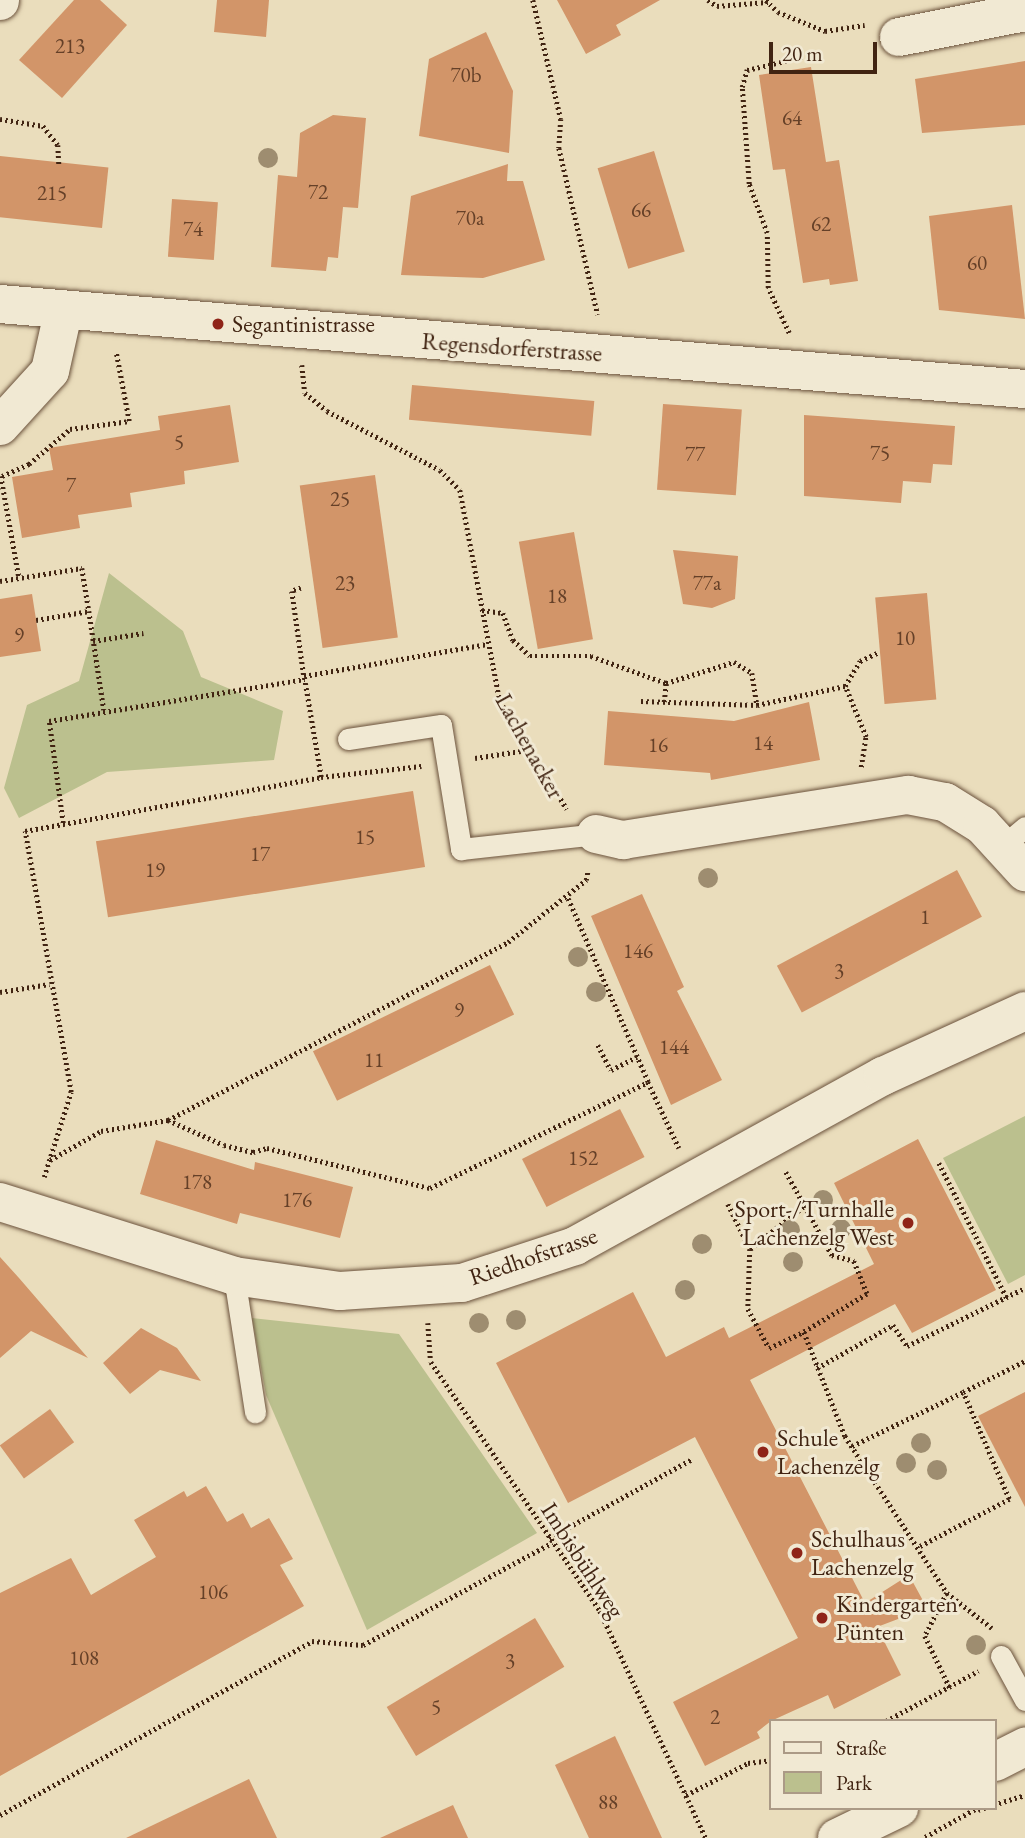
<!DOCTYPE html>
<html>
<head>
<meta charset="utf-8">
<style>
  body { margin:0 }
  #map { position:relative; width:1025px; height:1838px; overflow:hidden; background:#eaddbc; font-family:"EB Garamond",serif }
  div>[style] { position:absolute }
  .green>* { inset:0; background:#bbc08e }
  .building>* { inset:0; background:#d29569; transform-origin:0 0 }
  .path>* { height:4.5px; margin-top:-2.25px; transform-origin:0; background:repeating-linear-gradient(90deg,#412412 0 2px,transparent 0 5.5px) }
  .roads { filter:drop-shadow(0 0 2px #6b523c) drop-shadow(0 0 2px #6b523c) }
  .lane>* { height:21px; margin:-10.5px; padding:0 10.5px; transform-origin:10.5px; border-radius:10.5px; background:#f1e9d3 }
  .street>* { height:38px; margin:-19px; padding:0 19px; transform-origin:19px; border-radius:19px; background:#f1e9d3 }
  .secondary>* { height:38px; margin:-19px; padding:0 19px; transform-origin:19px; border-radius:19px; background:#f1e9d3 }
  .trees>* { width:20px; height:20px; margin:-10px; border-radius:50%; background:#9e8d70 }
  .dots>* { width:19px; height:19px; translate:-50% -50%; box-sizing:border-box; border:4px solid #f1e9d3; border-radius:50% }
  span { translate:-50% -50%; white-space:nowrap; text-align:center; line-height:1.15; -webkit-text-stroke:6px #f1e9d3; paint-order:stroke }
  .number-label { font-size:21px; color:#654028 }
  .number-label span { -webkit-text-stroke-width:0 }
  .poi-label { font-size:24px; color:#412412 }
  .left { translate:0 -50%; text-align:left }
  .right { translate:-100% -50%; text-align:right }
  .street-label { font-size:24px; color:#412412 }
  .legend { position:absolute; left:769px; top:1719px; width:228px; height:91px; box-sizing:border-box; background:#f1e9d3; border:2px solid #ab9a86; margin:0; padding:9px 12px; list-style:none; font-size:21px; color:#412412 }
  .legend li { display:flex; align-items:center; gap:14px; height:35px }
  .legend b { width:35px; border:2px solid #ab9a86 }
  .scale { position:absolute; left:769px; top:42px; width:108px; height:32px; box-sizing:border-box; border:4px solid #412412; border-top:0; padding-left:9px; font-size:21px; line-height:24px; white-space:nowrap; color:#412412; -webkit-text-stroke:5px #f1e9d3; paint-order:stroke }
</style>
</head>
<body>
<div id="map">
  <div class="green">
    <i style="clip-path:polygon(109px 573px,183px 631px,201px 677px,283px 711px,274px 760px,107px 772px,19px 818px,4px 788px,27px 705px,79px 681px)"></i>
    <i style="clip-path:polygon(1025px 1116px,1025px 1275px,1008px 1284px,943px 1158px)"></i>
    <i style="clip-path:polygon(252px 1318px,399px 1334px,537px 1533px,367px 1630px,266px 1395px)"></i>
  </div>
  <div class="building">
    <i style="clip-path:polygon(74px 0,100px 0,127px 25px,62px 98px,19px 60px)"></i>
    <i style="clip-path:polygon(217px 0,269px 0,266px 37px,214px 32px)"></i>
    <i style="clip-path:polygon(557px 0,660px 0,616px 25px,621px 35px,586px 54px)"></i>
    <i style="clip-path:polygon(486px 32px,513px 91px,509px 153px,419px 136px,429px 59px)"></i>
    <i style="clip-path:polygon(1025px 61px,1025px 125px,922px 133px,915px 79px)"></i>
    <i style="clip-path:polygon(811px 67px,826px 162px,839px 160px,858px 281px,830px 285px,829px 279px,803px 283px,785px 169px,773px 170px,759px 75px)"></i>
    <i style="clip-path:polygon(333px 115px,366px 118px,358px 208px,343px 207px,338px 258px,328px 257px,326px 271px,271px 267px,278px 175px,297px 177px,300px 133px)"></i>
    <i style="left:654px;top:151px;width:105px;height:59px;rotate:73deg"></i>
    <i style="left:0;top:156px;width:109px;height:61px;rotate:6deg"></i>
    <i style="clip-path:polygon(508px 164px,507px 181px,523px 181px,545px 260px,483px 278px,401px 275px,411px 196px)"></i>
    <i style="left:172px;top:199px;width:46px;height:58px;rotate:4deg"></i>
    <i style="clip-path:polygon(1012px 205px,1025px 319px,939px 310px,929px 216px)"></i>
    <i style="left:412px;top:385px;width:183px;height:35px;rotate:5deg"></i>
    <i style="left:663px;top:404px;width:79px;height:86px;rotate:4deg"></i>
    <i style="clip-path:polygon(230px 405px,239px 462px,184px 471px,185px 484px,130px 493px,132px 507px,78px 515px,80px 528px,22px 538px,12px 477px,53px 470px,49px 448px,160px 430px,158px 416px)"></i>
    <i style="clip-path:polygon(804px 415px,955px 426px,952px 465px,933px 464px,931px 483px,903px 481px,901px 503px,804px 496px)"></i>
    <i style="left:375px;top:475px;width:164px;height:76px;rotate:82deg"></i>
    <i style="left:574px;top:532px;width:109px;height:56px;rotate:80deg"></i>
    <i style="clip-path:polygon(673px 550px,738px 556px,735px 599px,712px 608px,683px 604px)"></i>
    <i style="left:927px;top:593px;width:107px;height:52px;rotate:85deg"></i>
    <i style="clip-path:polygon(32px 594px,41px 651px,0 657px,0 599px)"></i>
    <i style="clip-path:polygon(809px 702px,820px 760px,711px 780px,710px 773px,604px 765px,608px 711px,734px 721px)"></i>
    <i style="left:413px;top:791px;width:77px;height:321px;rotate:81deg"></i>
    <i style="left:957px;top:870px;width:53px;height:204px;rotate:62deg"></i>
    <i style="clip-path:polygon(642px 894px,684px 987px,677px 991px,722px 1080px,671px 1105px,591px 916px)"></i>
    <i style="left:490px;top:965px;width:55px;height:197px;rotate:64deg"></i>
    <i style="left:620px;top:1109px;width:54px;height:110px;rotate:63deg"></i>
    <i style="clip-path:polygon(918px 1139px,996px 1290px,912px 1333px,895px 1304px,750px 1380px,865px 1603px,909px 1575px,927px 1608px,877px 1627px,901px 1675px,834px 1709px,828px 1695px,771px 1721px,757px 1732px,760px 1738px,705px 1766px,673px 1702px,798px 1638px,695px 1437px,568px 1503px,496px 1363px,633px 1292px,666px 1357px,724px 1327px,729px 1338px,874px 1264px,834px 1183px)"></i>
    <i style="clip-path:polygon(156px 1140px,254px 1170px,255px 1162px,353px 1187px,340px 1238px,240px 1213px,237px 1224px,140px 1194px)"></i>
    <i style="clip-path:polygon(0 1257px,19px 1278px,88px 1358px,31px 1331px,0 1358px)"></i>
    <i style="clip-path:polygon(141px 1328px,177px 1348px,201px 1381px,160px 1370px,130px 1394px,103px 1363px)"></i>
    <i style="clip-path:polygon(1025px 1392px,1025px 1507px,978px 1416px)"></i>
    <i style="left:50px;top:1409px;width:41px;height:62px;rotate:54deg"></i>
    <i style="clip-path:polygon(206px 1486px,227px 1522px,243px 1513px,251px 1528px,269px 1518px,293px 1559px,280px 1565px,304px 1606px,0 1776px,0 1593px,71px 1558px,91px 1595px,156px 1557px,134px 1520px,184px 1491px,187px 1497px)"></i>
    <i style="left:535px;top:1618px;width:57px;height:173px;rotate:59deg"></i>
    <i style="clip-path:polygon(615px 1736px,662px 1838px,589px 1838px,555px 1765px)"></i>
    <i style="clip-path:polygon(249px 1779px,277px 1838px,126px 1838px)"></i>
    <i style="clip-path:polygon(453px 1805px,468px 1838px,380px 1838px)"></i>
  </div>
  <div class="path">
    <i style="left:533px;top:0;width:122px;rotate:76.8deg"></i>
    <i style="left:561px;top:119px;width:29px;rotate:94deg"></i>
    <i style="left:559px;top:148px;width:171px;rotate:76.9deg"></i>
    <i style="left:708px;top:0;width:11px;rotate:34deg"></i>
    <i style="left:717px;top:6px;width:51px;rotate:-4.5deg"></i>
    <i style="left:766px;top:0;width:17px;rotate:45deg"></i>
    <i style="left:778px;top:12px;width:51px;rotate:22deg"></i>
    <i style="left:825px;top:31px;width:40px;rotate:-8.5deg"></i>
    <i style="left:0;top:119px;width:44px;rotate:9.2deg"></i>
    <i style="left:43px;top:126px;width:24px;rotate:52deg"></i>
    <i style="left:58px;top:145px;width:21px;rotate:87deg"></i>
    <i style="left:789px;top:333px;width:50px;rotate:-115deg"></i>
    <i style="left:768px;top:288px;width:55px;rotate:-91deg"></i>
    <i style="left:767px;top:233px;width:52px;rotate:-110.2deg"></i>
    <i style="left:749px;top:184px;width:97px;rotate:-94.1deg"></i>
    <i style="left:742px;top:87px;width:18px;rotate:-74deg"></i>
    <i style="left:747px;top:70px;width:57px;rotate:-13.3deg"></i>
    <i style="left:302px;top:365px;width:28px;rotate:84deg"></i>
    <i style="left:305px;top:393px;width:28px;rotate:39deg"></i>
    <i style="left:327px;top:411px;width:127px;rotate:27.6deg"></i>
    <i style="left:440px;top:470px;width:28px;rotate:45deg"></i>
    <i style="left:460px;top:490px;width:215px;rotate:79.3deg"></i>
    <i style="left:500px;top:701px;width:127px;rotate:58.2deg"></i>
    <i style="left:1px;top:476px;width:103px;rotate:79.9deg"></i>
    <i style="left:2px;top:476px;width:30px;rotate:-24deg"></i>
    <i style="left:29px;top:464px;width:54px;rotate:-40.5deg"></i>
    <i style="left:70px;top:429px;width:60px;rotate:-7.7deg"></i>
    <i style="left:129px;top:421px;width:70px;rotate:-100.7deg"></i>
    <i style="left:0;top:581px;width:83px;rotate:-9deg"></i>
    <i style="left:82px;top:568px;width:44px;rotate:80.8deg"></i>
    <i style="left:301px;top:588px;width:9px;rotate:162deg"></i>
    <i style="left:292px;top:591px;width:86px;rotate:82deg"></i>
    <i style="left:482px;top:610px;width:21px;rotate:8deg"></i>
    <i style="left:503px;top:613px;width:29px;rotate:70deg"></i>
    <i style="left:513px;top:640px;width:23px;rotate:43deg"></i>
    <i style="left:530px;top:656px;width:61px"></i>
    <i style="left:591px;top:656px;width:80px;rotate:19.8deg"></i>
    <i style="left:666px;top:683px;width:71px;rotate:-17.2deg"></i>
    <i style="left:734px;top:662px;width:21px;rotate:31deg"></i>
    <i style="left:752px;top:673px;width:32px;rotate:81deg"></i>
    <i style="left:36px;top:620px;width:54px;rotate:-9.6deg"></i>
    <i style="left:89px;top:611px;width:100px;rotate:81.4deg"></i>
    <i style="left:93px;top:641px;width:51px;rotate:-9.1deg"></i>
    <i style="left:641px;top:701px;width:116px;rotate:2deg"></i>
    <i style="left:757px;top:705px;width:90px;rotate:-12.2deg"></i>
    <i style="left:664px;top:702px;width:19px;rotate:-84deg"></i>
    <i style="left:475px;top:758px;width:53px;rotate:-8.7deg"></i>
    <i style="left:861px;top:767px;width:30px;rotate:-81deg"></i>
    <i style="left:866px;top:737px;width:55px;rotate:-112.4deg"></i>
    <i style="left:845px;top:686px;width:29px;rotate:-59deg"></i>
    <i style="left:860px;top:661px;width:21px;rotate:-25deg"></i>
    <i style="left:321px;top:777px;width:101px;rotate:-6.3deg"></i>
    <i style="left:63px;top:823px;width:103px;rotate:-97.8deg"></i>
    <i style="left:49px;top:721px;width:259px;rotate:-9.3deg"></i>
    <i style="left:0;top:992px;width:50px;rotate:-9.3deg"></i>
    <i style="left:598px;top:1045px;width:28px;rotate:63deg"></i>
    <i style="left:611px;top:1070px;width:29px;rotate:-27deg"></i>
    <i style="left:648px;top:1082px;width:73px;rotate:64.8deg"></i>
    <i style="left:168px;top:1120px;width:384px;rotate:-27.6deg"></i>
    <i style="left:508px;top:942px;width:100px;rotate:-38.5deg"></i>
    <i style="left:586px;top:880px;width:10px;rotate:-79deg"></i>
    <i style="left:50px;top:1160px;width:59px;rotate:-29.6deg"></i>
    <i style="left:101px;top:1131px;width:68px;rotate:-9.3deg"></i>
    <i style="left:168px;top:1120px;width:61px;rotate:24.1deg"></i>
    <i style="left:224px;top:1145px;width:30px;rotate:14deg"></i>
    <i style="left:253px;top:1152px;width:15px;rotate:-16deg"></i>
    <i style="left:267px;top:1148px;width:168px;rotate:13.8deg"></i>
    <i style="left:430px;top:1188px;width:242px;rotate:-25.9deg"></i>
    <i style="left:648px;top:1082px;width:202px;rotate:-113.6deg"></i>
    <i style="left:939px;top:1163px;width:151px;rotate:63.3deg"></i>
    <i style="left:786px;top:1172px;width:95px;rotate:61deg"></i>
    <i style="left:832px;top:1255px;width:23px;rotate:15deg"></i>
    <i style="left:854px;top:1261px;width:35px;rotate:68deg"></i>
    <i style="left:867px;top:1294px;width:74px;rotate:148.9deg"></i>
    <i style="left:44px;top:1177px;width:89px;rotate:-72.4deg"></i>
    <i style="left:71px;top:1092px;width:265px;rotate:-100deg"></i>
    <i style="left:25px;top:831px;width:301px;rotate:-10.3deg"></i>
    <i style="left:321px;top:777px;width:102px;rotate:-99.6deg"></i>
    <i style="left:304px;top:676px;width:186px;rotate:-9.9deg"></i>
    <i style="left:728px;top:1204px;width:50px;rotate:63.9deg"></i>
    <i style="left:750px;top:1249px;width:60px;rotate:91.9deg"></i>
    <i style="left:748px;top:1309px;width:44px;rotate:61.7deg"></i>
    <i style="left:769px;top:1348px;width:38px;rotate:-25deg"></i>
    <i style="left:804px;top:1332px;width:112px;rotate:68.5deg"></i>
    <i style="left:845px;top:1436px;width:187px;rotate:57deg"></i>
    <i style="left:947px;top:1593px;width:57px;rotate:37.9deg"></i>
    <i style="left:750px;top:1249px;width:69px;rotate:-38.5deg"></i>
    <i style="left:428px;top:1323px;width:39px;rotate:86deg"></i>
    <i style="left:431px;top:1362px;width:301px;rotate:55.8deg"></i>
    <i style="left:600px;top:1611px;width:251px;rotate:65deg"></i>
    <i style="left:817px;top:1368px;width:87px;rotate:-29.5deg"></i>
    <i style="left:893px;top:1325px;width:25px;rotate:56deg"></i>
    <i style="left:907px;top:1346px;width:131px;rotate:-26.2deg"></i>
    <i style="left:852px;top:1446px;width:123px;rotate:-25.9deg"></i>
    <i style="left:549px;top:1538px;width:163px;rotate:-28.9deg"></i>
    <i style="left:920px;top:1546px;width:101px;rotate:-27.8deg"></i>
    <i style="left:1009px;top:1499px;width:116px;rotate:-113.3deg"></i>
    <i style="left:963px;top:1392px;width:69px;rotate:-26.6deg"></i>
    <i style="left:947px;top:1593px;width:48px;rotate:117.1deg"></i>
    <i style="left:925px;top:1636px;width:58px;rotate:64.3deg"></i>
    <i style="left:886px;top:1721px;width:105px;rotate:-28.5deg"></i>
    <i style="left:686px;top:1795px;width:70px;rotate:-27.3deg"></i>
    <i style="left:748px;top:1763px;width:23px;rotate:-7deg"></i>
    <i style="left:978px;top:1810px;width:49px;rotate:-17.7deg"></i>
    <i style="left:0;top:1815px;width:357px;rotate:-29.1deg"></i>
    <i style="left:312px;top:1641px;width:51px;rotate:4.5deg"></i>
    <i style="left:363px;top:1645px;width:215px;rotate:-28.4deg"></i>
    <i style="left:925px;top:1837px;width:60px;rotate:-29.1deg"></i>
  </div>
  <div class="roads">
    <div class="lane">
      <i style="left:348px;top:739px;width:94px;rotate:-8.6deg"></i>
      <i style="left:441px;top:725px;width:126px;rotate:80.8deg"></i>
      <i style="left:461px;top:849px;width:136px;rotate:-6.3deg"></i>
      <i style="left:1005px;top:844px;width:26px;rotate:-40deg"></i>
      <i style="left:234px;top:1276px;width:138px;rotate:81.2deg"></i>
      <i style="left:1001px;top:1656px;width:50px;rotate:61.4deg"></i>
    </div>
    <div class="street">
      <i style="left:0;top:1px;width:1px;rotate:-90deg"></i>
      <i style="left:899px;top:37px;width:128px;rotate:-11.2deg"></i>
      <i style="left:0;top:426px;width:74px;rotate:-47.7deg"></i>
      <i style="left:50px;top:371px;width:59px;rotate:-77.4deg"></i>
      <i style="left:596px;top:834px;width:28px;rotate:13deg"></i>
      <i style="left:623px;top:840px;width:289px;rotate:-9deg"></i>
      <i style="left:908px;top:795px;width:38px;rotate:11deg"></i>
      <i style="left:945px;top:802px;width:44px;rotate:31.9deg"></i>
      <i style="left:982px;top:825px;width:64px;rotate:47.5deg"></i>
      <i style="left:0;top:1202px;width:245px;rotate:17.5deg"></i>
      <i style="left:234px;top:1276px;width:107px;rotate:8.1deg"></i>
      <i style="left:340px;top:1291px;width:122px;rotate:-3.8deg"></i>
      <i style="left:462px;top:1283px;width:119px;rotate:-18.1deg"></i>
      <i style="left:575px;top:1246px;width:352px;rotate:-28.9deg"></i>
      <i style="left:883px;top:1076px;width:156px;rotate:-24.6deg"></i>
      <i style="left:995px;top:1762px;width:34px;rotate:-27deg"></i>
      <i style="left:837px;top:1838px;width:69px;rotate:-25.8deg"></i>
    </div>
    <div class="secondary">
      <i style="left:0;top:304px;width:1029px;rotate:4.74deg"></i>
    </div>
  </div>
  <div class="trees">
    <i style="left:268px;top:158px"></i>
    <i style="left:708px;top:878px"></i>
    <i style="left:578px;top:957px"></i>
    <i style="left:596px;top:992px"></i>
    <i style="left:823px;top:1200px"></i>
    <i style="left:841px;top:1229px"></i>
    <i style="left:790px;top:1230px"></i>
    <i style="left:702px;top:1244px"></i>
    <i style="left:793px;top:1262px"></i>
    <i style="left:685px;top:1290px"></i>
    <i style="left:516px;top:1320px"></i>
    <i style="left:479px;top:1323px"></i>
    <i style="left:921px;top:1443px"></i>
    <i style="left:906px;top:1463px"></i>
    <i style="left:937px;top:1470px"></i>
    <i style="left:976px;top:1645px"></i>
  </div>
  <div class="dots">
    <i style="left:218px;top:324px;background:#8f2418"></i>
    <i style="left:908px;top:1223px;background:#8f2418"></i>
    <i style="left:763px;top:1452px;background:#8f2418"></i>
    <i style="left:797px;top:1553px;background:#8f2418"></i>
    <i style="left:822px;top:1618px;background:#8f2418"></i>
  </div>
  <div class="number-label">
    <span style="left:70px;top:46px">213</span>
    <span style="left:466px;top:75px">70b</span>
    <span style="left:792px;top:118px">64</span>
    <span style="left:318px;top:192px">72</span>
    <span style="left:52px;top:193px">215</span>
    <span style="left:641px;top:210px">66</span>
    <span style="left:470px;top:218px">70a</span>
    <span style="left:821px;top:224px">62</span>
    <span style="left:193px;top:229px">74</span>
    <span style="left:977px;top:263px">60</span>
    <span style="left:179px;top:442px">5</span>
    <span style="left:880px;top:453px">75</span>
    <span style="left:695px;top:454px">77</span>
    <span style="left:71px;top:485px">7</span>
    <span style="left:340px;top:499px">25</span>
    <span style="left:345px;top:583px">23</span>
    <span style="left:707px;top:583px">77a</span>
    <span style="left:557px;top:596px">18</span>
    <span style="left:19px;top:635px">9</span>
    <span style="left:905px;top:638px">10</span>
    <span style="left:763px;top:743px">14</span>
    <span style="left:658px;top:745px">16</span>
    <span style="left:365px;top:837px">15</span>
    <span style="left:260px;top:854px">17</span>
    <span style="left:155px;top:870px">19</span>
    <span style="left:925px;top:917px">1</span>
    <span style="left:638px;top:951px">146</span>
    <span style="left:839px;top:971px">3</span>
    <span style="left:459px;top:1010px">9</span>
    <span style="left:674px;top:1047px">144</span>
    <span style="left:374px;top:1060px">11</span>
    <span style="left:583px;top:1158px">152</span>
    <span style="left:197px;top:1182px">178</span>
    <span style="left:297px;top:1200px">176</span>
    <span style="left:213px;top:1592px">106</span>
    <span style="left:84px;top:1658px">108</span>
    <span style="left:510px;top:1661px">3</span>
    <span style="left:436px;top:1707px">5</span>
    <span style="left:715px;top:1717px">2</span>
    <span style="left:608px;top:1802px">88</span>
  </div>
  <div class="poi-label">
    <span class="left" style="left:232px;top:324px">Segantinistrasse</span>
    <span class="right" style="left:894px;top:1223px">Sport-/Turnhalle<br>Lachenzelg West</span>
    <span class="left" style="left:777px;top:1452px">Schule<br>Lachenzelg</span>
    <span class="left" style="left:811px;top:1553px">Schulhaus<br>Lachenzelg</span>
    <span class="left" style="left:836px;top:1618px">Kindergarten<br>Pünten</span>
  </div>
  <div class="street-label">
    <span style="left:512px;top:347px;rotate:4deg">Regensdorferstrasse</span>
    <span style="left:530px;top:746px;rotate:61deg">Lachenacker</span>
    <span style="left:533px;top:1256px;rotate:-19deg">Riedhofstrasse</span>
    <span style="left:583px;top:1560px;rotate:57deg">Imbisbühlweg</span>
  </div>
  <ul class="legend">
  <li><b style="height:9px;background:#f1e9d3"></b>Straße</li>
  <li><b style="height:19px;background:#bbc08e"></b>Park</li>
  </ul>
  <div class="scale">20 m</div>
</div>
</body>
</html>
